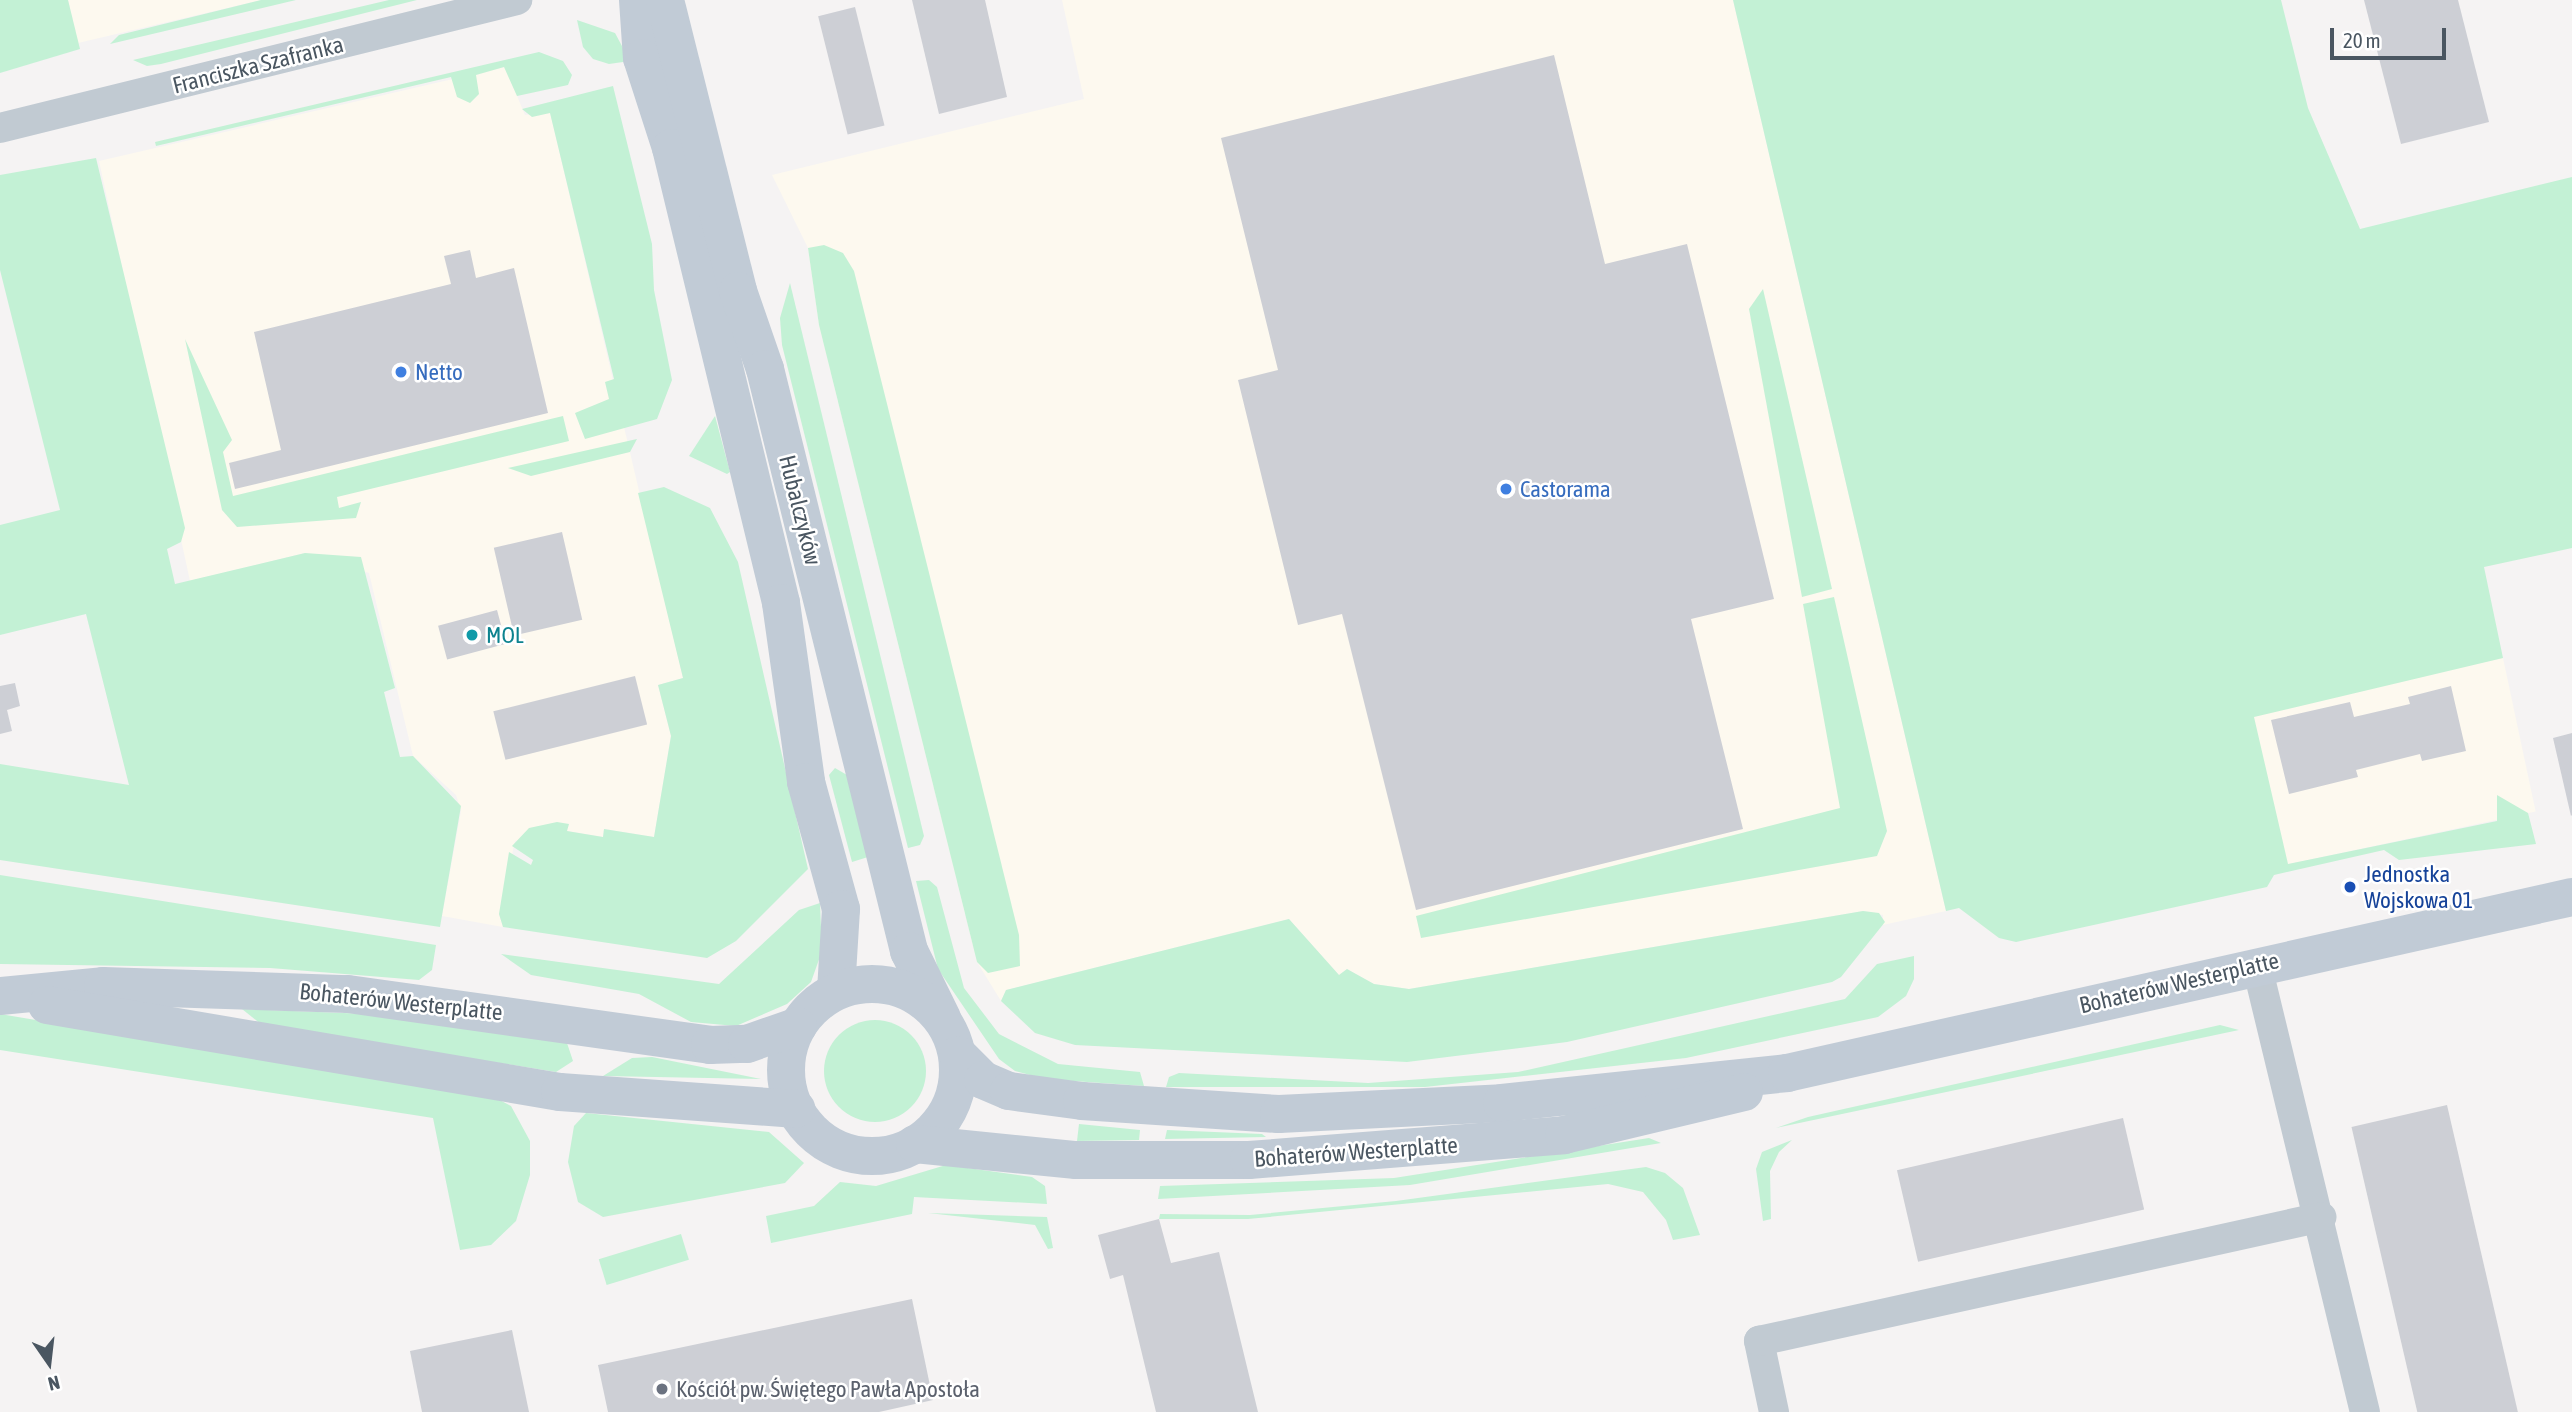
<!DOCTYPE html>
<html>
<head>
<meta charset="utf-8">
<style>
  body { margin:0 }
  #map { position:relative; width:2572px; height:1412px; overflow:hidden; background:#f5f3f3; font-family:"Asap Condensed",sans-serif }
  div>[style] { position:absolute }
  .commercial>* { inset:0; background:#fdf9ef; transform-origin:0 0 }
  .green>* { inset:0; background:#c3f1d5; transform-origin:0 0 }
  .round { border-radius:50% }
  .building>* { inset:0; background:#cdcfd5; transform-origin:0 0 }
  .street>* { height:30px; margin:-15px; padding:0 15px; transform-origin:15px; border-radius:15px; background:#c1cad2 }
  .secondary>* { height:38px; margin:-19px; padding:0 19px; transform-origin:19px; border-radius:19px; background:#c1cbd6 }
  .secondary>.ring { margin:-19px; padding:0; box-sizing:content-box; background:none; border:38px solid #c1cbd6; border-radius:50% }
  .dots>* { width:19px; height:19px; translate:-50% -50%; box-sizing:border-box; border:4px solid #fff; border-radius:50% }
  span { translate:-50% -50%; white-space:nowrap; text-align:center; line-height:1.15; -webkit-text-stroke:5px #fff; paint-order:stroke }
  .street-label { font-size:23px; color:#4a5661 }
  .shop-label { font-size:23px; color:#366cbe }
  .left { translate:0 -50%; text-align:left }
  .culture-label { font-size:23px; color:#0d838f }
  .transit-label { font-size:23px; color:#164399 }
  .worship-label { font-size:23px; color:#5b616d }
  .north { position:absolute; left:14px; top:1328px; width:70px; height:70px; -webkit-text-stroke:5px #fff; paint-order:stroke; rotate:166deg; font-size:19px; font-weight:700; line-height:28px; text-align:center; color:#4a5661 }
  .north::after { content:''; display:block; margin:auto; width:24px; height:32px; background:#4a5661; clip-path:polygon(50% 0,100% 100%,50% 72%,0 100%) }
  .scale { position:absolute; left:2330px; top:28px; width:116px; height:32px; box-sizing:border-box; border:4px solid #4a5661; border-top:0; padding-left:9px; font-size:21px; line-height:24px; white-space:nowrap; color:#4a5661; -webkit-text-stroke:5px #fff; paint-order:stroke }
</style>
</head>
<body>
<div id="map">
  <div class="commercial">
    <i style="clip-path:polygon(68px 0,261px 0,78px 43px)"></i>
    <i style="clip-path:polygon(1062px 0,1733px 0,1946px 911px,1883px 925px,1883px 915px,1863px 911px,1409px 989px,1374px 984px,1347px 969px,1339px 975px,1289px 919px,1006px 990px,1001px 1001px,977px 962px,819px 325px,808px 248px,772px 175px,1084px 99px)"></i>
    <i style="clip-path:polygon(505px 67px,525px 115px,550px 112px,683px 678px,658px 685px,671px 736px,654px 837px,604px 829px,603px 837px,567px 831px,515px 841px,499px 914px,503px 927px,442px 916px,461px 811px,456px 795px,413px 756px,369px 573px,305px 553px,190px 581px,99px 161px)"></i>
    <i style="left:2503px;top:658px;width:157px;height:257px;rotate:78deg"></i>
  </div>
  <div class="green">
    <i style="clip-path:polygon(0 0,68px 0,80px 49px,0 73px)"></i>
    <i style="clip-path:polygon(261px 0,296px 0,110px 44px,119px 35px)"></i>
    <i style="clip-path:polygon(389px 0,417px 0,161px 64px,147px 66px,133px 60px)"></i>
    <i style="clip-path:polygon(1733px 0,2281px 0,2308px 108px,2360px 229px,2572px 177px,2572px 548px,2484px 567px,2503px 658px,2254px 717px,2288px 864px,2497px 821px,2497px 795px,2528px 813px,2536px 844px,2399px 860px,2384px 850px,2274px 875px,2267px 887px,2016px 942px,1999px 938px,1959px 908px,1946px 911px)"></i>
    <i style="clip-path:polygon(577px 20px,615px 33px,630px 61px,609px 64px,593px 59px,583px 47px)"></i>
    <i style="clip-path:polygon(539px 52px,563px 61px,572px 75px,568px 85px,517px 96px,504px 67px,476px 75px,479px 94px,470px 103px,457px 97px,451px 77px,156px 146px,155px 142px)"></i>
    <i style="clip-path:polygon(613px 86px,652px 244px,654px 290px,672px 380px,657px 419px,585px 439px,575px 413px,609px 399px,605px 382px,614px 379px,550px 113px,532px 117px,522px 109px)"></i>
    <i style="clip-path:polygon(96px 158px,185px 528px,181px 542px,167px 549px,175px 584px,305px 553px,361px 557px,395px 688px,384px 692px,400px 757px,413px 756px,461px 806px,440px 927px,0 860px,0 764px,129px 785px,86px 614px,0 635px,0 525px,60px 510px,0 270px,0 175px)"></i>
    <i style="clip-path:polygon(824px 245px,843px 253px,854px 271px,1019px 935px,1020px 966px,988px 973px,977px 962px,819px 325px,808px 248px)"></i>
    <i style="clip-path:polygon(790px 283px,924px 836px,920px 845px,908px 848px,782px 345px,780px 318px)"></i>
    <i style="clip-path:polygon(1763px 289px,1832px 589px,1802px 597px,1749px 309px)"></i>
    <i style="clip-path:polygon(185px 339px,232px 440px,223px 452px,233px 496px,563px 416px,569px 441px,337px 497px,339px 508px,361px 502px,356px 518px,237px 527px,222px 510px)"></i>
    <i style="clip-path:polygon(715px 416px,730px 472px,727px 474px,689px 456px)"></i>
    <i style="clip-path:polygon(637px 439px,630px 452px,531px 476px,508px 468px)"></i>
    <i style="clip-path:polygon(664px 487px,710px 508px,738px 562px,808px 869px,736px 941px,707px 958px,503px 927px,499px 914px,509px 852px,531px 865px,533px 860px,512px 846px,529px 828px,557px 822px,569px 824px,567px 831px,603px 837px,604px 829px,654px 837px,671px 736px,658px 685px,683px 678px,638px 493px)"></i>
    <i style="clip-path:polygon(1834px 597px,1887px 831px,1877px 856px,1421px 938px,1416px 916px,1840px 808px,1803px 604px)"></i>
    <i style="clip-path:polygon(835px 768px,847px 775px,868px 857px,852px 862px,829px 775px)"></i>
    <i style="clip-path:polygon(0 875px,436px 945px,432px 970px,419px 980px,270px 968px,0 964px)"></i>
    <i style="clip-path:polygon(929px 880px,937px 887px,964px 988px,999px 1034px,1058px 1064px,1140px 1072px,1144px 1086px,1045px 1079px,1015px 1071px,999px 1059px,938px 969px,916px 881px)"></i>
    <i style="clip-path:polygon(820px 903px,822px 951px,811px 982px,787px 1004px,736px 1026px,691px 1022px,639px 994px,531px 975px,501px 954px,719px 984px,799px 910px)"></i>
    <i style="clip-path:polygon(1863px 911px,1879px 913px,1885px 922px,1841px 977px,1832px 982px,1567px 1042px,1407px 1062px,1075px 1045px,1035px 1033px,1001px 1001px,1006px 990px,1289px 919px,1339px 975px,1347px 969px,1374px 984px,1409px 989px)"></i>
    <i style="clip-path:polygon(1914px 956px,1914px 979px,1906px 996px,1878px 1017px,1686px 1058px,1425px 1087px,1166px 1087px,1169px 1077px,1179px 1073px,1368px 1083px,1518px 1072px,1845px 999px,1877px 964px)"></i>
    <i style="clip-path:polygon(242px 1009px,369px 1014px,567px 1043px,573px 1061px,556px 1072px,262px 1025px)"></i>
    <i style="clip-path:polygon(0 1014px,494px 1097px,511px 1106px,530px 1141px,530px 1175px,516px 1221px,491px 1245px,460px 1250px,433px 1118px,0 1050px)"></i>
    <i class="round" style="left:824px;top:1020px;width:102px;height:102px"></i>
    <i style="clip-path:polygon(2220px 1025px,2239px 1030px,1776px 1128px,1808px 1117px)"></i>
    <i style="clip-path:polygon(652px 1057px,761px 1079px,603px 1076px,632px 1058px)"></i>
    <i style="clip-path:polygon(586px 1113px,769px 1132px,804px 1163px,785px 1183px,603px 1217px,578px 1202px,568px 1162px,574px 1126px)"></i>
    <i style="clip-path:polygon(1079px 1124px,1140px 1130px,1139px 1140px,1077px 1141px)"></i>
    <i style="clip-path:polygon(1167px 1130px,1262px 1134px,1266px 1137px,1165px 1139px)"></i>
    <i style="clip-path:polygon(1649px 1138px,1661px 1143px,1410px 1185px,1158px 1199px,1160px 1186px,1394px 1178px)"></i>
    <i style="clip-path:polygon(1792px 1140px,1779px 1152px,1770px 1171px,1771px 1219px,1763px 1221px,1756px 1169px,1762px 1152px)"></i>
    <i style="clip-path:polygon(946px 1165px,1032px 1177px,1045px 1186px,1047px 1204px,914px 1197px,912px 1214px,771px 1243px,766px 1216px,814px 1206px,840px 1182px,876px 1186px)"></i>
    <i style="clip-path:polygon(1646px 1167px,1665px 1173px,1683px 1188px,1700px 1235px,1673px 1240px,1666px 1220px,1643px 1192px,1608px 1184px,1248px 1219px,1159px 1219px,1160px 1214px,1250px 1215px,1396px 1201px)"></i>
    <i style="clip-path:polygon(928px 1213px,1047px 1217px,1053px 1248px,1048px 1249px,1035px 1225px)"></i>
    <i style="left:681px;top:1234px;width:27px;height:86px;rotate:73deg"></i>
  </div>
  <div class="building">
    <i style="clip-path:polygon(912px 0,985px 0,1007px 97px,939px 114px)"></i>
    <i style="clip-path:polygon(2364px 0,2458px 0,2489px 122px,2401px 144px)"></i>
    <i style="left:855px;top:7px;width:122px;height:38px;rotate:76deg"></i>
    <i style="clip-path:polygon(1554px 55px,1605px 264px,1687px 244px,1774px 599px,1691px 619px,1743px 829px,1416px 910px,1342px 614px,1298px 625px,1238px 380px,1278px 370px,1221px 138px)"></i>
    <i style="clip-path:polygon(470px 250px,476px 278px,514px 268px,548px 413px,235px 489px,229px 463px,281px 450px,254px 332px,451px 284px,444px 256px)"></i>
    <i style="left:562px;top:532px;width:90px;height:70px;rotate:77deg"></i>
    <i style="left:497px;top:610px;width:35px;height:61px;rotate:75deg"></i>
    <i style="left:635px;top:676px;width:50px;height:146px;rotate:76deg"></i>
    <i style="clip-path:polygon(15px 683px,20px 706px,7px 710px,12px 731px,0 734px,0 686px)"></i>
    <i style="clip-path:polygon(2451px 686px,2466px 751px,2422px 761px,2420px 754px,2356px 770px,2358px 777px,2289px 794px,2271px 720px,2350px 702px,2354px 717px,2410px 704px,2408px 697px)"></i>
    <i style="clip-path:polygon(2572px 733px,2572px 815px,2571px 816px,2553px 738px)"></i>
    <i style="left:2447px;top:1105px;width:315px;height:98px;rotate:77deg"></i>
    <i style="left:2123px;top:1118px;width:94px;height:232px;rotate:77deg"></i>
    <i style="clip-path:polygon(1159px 1219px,1171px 1263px,1219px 1252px,1258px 1412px,1156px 1412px,1123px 1275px,1110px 1279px,1098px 1235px)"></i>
    <i style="clip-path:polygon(912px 1299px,933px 1400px,879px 1412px,608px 1412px,598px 1365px)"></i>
    <i style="clip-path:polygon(512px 1330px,529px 1412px,422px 1412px,410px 1351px)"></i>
  </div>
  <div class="street">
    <i style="left:0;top:128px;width:533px;rotate:-13.91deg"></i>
    <i style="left:2257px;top:966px;width:459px;rotate:76.4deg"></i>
    <i style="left:1774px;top:1412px;width:73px;rotate:-101.9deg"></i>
    <i style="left:1759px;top:1341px;width:576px;rotate:-12.42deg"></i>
  </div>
  <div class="secondary">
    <i style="left:638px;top:0;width:58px;rotate:86.1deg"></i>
    <i style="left:642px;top:58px;width:95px;rotate:72.1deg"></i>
    <i style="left:671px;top:148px;width:468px;rotate:76.4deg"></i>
    <i style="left:781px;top:603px;width:181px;rotate:82deg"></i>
    <i style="left:806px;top:782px;width:132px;rotate:74.6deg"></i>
    <i style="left:841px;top:909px;width:82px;rotate:93.5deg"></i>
    <i style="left:665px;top:0;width:300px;rotate:75.9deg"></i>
    <i style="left:738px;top:291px;width:83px;rotate:70.9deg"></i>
    <i style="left:765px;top:369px;width:600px;rotate:76.1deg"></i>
    <i style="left:909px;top:951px;width:75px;rotate:63.8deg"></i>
    <i class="ring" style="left:786px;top:984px;width:134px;height:134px"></i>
    <i style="left:0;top:996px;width:103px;rotate:-5.5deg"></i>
    <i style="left:103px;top:986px;width:245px;rotate:1.9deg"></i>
    <i style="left:348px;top:994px;width:366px;rotate:8deg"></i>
    <i style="left:710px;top:1045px;width:37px;rotate:-2deg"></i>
    <i style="left:747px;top:1044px;width:54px;rotate:-19.4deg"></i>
    <i style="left:47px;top:1005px;width:520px;rotate:9.63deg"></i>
    <i style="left:560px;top:1092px;width:237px;rotate:4.1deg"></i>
    <i style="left:958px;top:1055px;width:35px;rotate:45deg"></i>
    <i style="left:983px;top:1080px;width:28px;rotate:23deg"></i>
    <i style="left:1009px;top:1091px;width:74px;rotate:7.8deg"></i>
    <i style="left:1082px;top:1101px;width:197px;rotate:3.8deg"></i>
    <i style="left:1279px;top:1114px;width:223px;rotate:-2.8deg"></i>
    <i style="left:1502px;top:1103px;width:287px;rotate:-6deg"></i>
    <i style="left:1787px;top:1073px;width:804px;rotate:-12.64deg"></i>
    <i style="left:915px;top:1144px;width:162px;rotate:5.7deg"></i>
    <i style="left:1076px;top:1160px;width:173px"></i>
    <i style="left:1249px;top:1160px;width:316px;rotate:-4.5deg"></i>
    <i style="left:1564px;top:1135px;width:185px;rotate:-13.4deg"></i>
  </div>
  <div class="dots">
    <i style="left:401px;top:372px;background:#3f7fe0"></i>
    <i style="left:1506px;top:489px;background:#3f7fe0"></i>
    <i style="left:472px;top:635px;background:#0f9aa8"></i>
    <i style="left:2350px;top:887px;background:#1a4fb4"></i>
    <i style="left:662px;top:1389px;background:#6b7280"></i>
  </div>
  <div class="street-label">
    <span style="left:258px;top:65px;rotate:-14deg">Franciszka Szafranka</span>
    <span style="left:800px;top:510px;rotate:76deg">Hubalczyków</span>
    <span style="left:2179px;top:983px;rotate:-13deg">Bohaterów Westerplatte</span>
    <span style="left:401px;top:1002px;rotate:6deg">Bohaterów Westerplatte</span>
    <span style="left:1356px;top:1152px;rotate:-4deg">Bohaterów Westerplatte</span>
  </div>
  <div class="shop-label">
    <span class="left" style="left:415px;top:372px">Netto</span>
    <span class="left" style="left:1520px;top:489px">Castorama</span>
  </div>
  <div class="culture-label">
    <span class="left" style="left:486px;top:635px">MOL</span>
  </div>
  <div class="transit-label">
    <span class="left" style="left:2364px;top:887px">Jednostka<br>Wojskowa 01</span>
  </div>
  <div class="worship-label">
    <span class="left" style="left:676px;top:1389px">Kościół pw. Świętego Pawła Apostoła</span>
  </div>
  <div class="north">N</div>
  <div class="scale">20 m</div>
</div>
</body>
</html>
